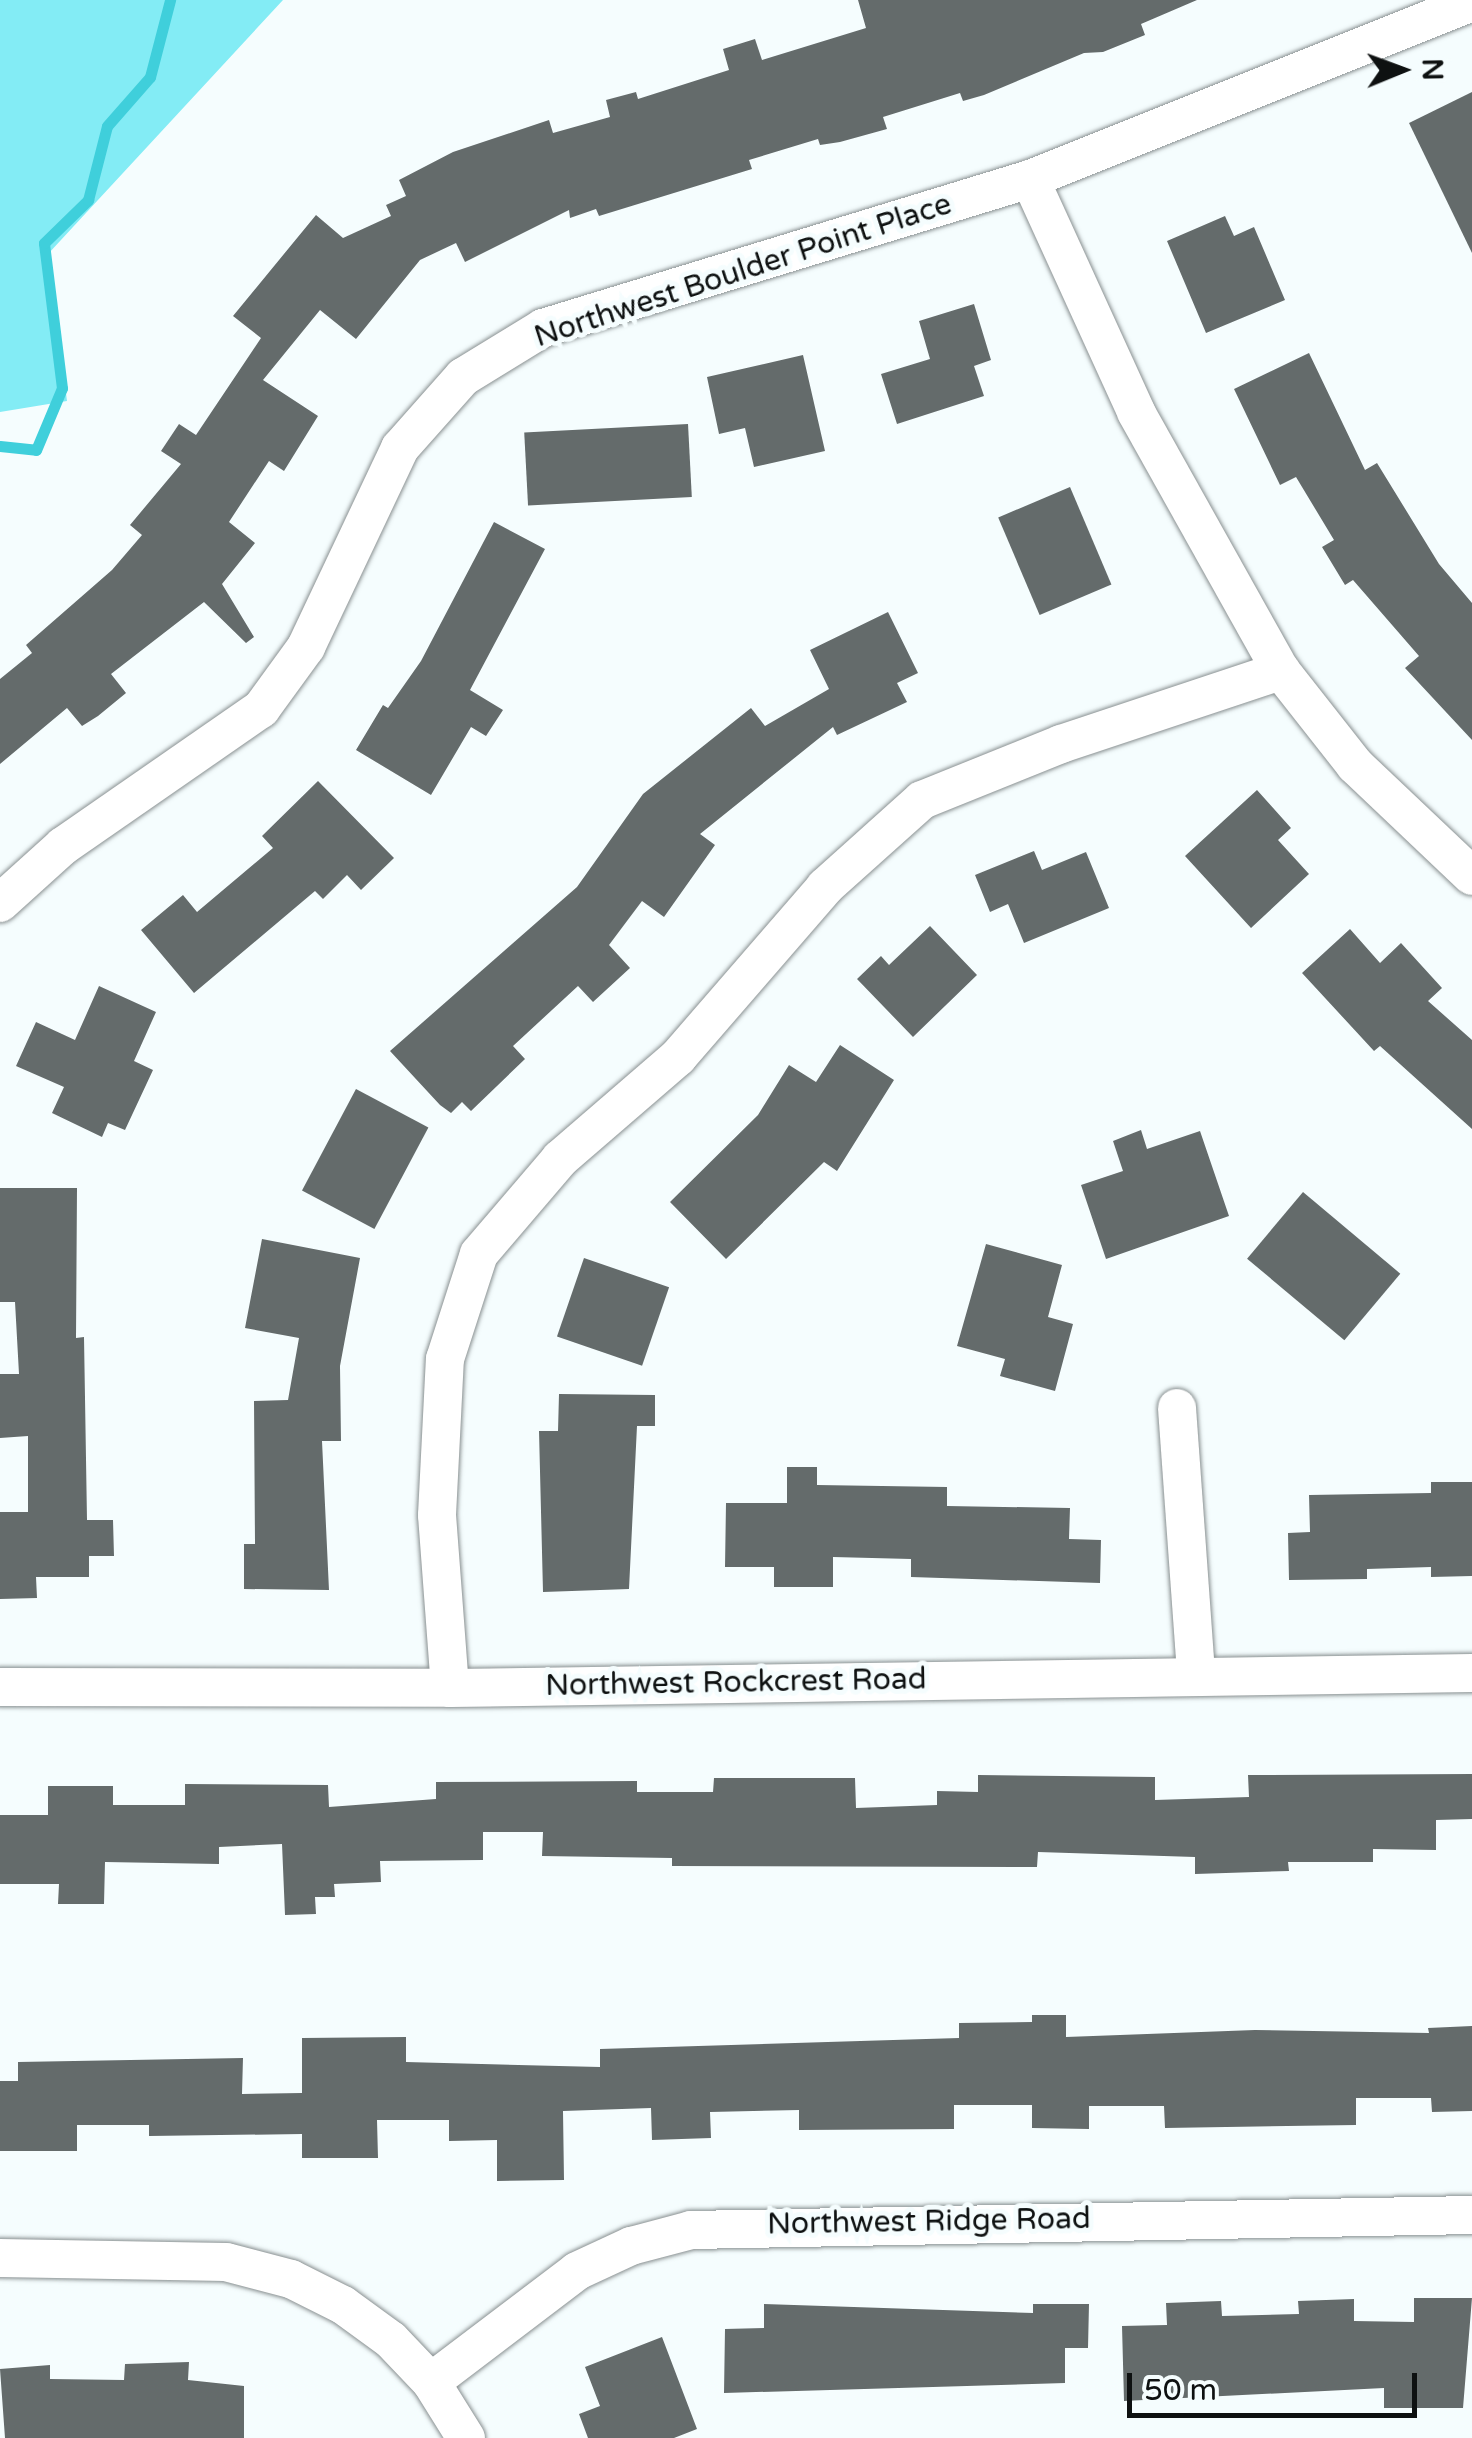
<!DOCTYPE html>
<html>
<head>
<meta charset="utf-8">
<style>
  body { margin:0 }
  #map { position:relative; width:1472px; height:2438px; overflow:hidden; background:#f5fdfe; font-family:"Varela Round",sans-serif }
  div>[style] { position:absolute }
  .green>* { inset:0; background:#83ecf5 }
  .stream>* { height:11px; margin:-5.5px; padding:0 5.5px; transform-origin:5.5px; border-radius:5.5px; background:#3fcfdb }
  .building>* { inset:0; background:#646b6b; transform-origin:0 0 }
  .roads { filter:drop-shadow(0 0 2px #899091) drop-shadow(0 0 2px #899091) }
  .minor>* { height:38px; margin:-19px; padding:0 19px; transform-origin:19px; border-radius:19px; background:#fff }
  span { translate:-50% -50%; white-space:nowrap; text-align:center; line-height:1.15; -webkit-text-stroke:10px #f5fdfe; paint-order:stroke }
  .street-label { font-size:30px; color:#0e1111 }
  .north { position:absolute; left:1352px; top:20px; width:100px; height:100px; -webkit-text-stroke:8px #f5fdfe; paint-order:stroke; rotate:89deg; font-size:28px; font-weight:700; line-height:40px; text-align:center; color:#0e1111 }
  .north::after { content:''; display:block; margin:auto; width:35px; height:45px; background:#0e1111; clip-path:polygon(50% 0,100% 100%,50% 72%,0 100%) }
  .scale { position:absolute; left:1127px; top:2373px; width:290px; height:45px; box-sizing:border-box; border:5px solid #0e1111; border-top:0; padding-left:12px; font-size:30px; line-height:35px; white-space:nowrap; color:#0e1111; -webkit-text-stroke:8px #f5fdfe; paint-order:stroke }
</style>
</head>
<body>
<div id="map">
  <div class="green">
    <i style="clip-path:polygon(0 0,283px 0,48px 254px,67px 401px,0 412px)"></i>
  </div>
  <div class="stream">
    <i style="left:0;top:446px;width:36px;rotate:6deg"></i>
    <i style="left:36px;top:450px;width:67px;rotate:-67.2deg"></i>
    <i style="left:62px;top:388px;width:146px;rotate:-97.1deg"></i>
    <i style="left:44px;top:243px;width:62px;rotate:-44.3deg"></i>
    <i style="left:88px;top:200px;width:76px;rotate:-75.6deg"></i>
    <i style="left:107px;top:126px;width:65px;rotate:-48.7deg"></i>
    <i style="left:150px;top:77px;width:80px;rotate:-75.4deg"></i>
  </div>
  <div class="building">
    <i style="clip-path:polygon(858px 0,1197px 0,1141px 24px,1145px 35px,1103px 52px,1084px 53px,984px 95px,963px 101px,960px 93px,883px 117px,887px 129px,840px 142px,820px 145px,818px 139px,749px 160px,752px 169px,599px 216px,596px 209px,570px 218px,569px 210px,465px 262px,456px 243px,420px 260px,356px 339px,320px 310px,263px 380px,318px 416px,284px 471px,269px 461px,229px 522px,255px 543px,222px 584px,254px 637px,246px 643px,204px 602px,111px 674px,126px 693px,98px 716px,82px 726px,67px 708px,0 764px,0 679px,32px 653px,26px 645px,112px 570px,142px 535px,130px 525px,181px 464px,161px 451px,179px 424px,196px 435px,261px 338px,233px 316px,316px 215px,343px 238px,391px 216px,386px 205px,406px 196px,399px 180px,453px 152px,549px 120px,553px 133px,610px 117px,606px 100px,636px 92px,638px 99px,729px 70px,723px 49px,755px 39px,762px 60px,866px 28px)"></i>
    <i style="clip-path:polygon(1472px 92px,1472px 253px,1409px 123px)"></i>
    <i style="clip-path:polygon(1225px 216px,1234px 236px,1254px 227px,1285px 300px,1206px 333px,1167px 241px)"></i>
    <i style="clip-path:polygon(974px 304px,991px 360px,974px 366px,984px 396px,897px 424px,881px 374px,930px 359px,919px 321px)"></i>
    <i style="clip-path:polygon(1309px 353px,1365px 470px,1377px 463px,1439px 564px,1472px 603px,1472px 740px,1405px 668px,1419px 656px,1353px 580px,1345px 585px,1322px 547px,1334px 540px,1296px 477px,1280px 485px,1234px 389px)"></i>
    <i style="clip-path:polygon(803px 355px,825px 451px,754px 467px,745px 428px,719px 434px,707px 377px)"></i>
    <i style="left:688px;top:424px;width:73px;height:164px;rotate:87deg"></i>
    <i style="left:1070px;top:487px;width:106px;height:78px;rotate:67deg"></i>
    <i style="clip-path:polygon(494px 522px,545px 549px,470px 690px,503px 710px,486px 736px,471px 727px,431px 795px,356px 750px,383px 705px,388px 708px,421px 661px)"></i>
    <i style="clip-path:polygon(888px 612px,918px 673px,897px 683px,907px 702px,837px 735px,833px 727px,700px 834px,715px 845px,664px 917px,642px 901px,609px 945px,630px 968px,593px 1002px,578px 986px,513px 1046px,525px 1059px,471px 1111px,462px 1102px,451px 1113px,440px 1105px,390px 1051px,577px 887px,643px 794px,751px 708px,765px 726px,829px 689px,810px 650px)"></i>
    <i style="clip-path:polygon(318px 781px,394px 858px,361px 890px,347px 875px,323px 899px,315px 891px,194px 993px,141px 930px,183px 895px,197px 912px,273px 848px,262px 836px)"></i>
    <i style="clip-path:polygon(1257px 790px,1291px 828px,1278px 840px,1309px 874px,1251px 928px,1185px 856px)"></i>
    <i style="clip-path:polygon(1034px 851px,1042px 870px,1086px 852px,1109px 908px,1024px 943px,1008px 904px,990px 912px,975px 875px)"></i>
    <i style="clip-path:polygon(930px 926px,977px 975px,913px 1037px,857px 979px,881px 956px,889px 965px)"></i>
    <i style="clip-path:polygon(1350px 929px,1380px 963px,1401px 943px,1442px 988px,1428px 1001px,1472px 1040px,1472px 1129px,1380px 1046px,1374px 1051px,1302px 973px)"></i>
    <i style="clip-path:polygon(99px 986px,156px 1012px,134px 1061px,153px 1070px,125px 1130px,108px 1123px,102px 1137px,52px 1113px,64px 1087px,16px 1066px,36px 1022px,75px 1040px)"></i>
    <i style="clip-path:polygon(840px 1045px,894px 1080px,837px 1171px,824px 1162px,726px 1259px,670px 1202px,758px 1115px,789px 1065px,816px 1082px)"></i>
    <i style="left:356px;top:1089px;width:82px;height:115px;rotate:28deg"></i>
    <i style="clip-path:polygon(1141px 1130px,1147px 1149px,1200px 1131px,1229px 1216px,1106px 1259px,1081px 1185px,1123px 1171px,1113px 1141px)"></i>
    <i style="clip-path:polygon(0 1188px,77px 1188px,76px 1338px,84px 1337px,87px 1520px,113px 1520px,114px 1556px,89px 1556px,89px 1577px,36px 1577px,37px 1598px,0 1599px,0 1512px,28px 1512px,28px 1436px,0 1438px,0 1374px,19px 1374px,15px 1302px,0 1302px)"></i>
    <i style="left:1303px;top:1192px;width:127px;height:87px;rotate:40deg"></i>
    <i style="clip-path:polygon(262px 1239px,360px 1258px,340px 1366px,341px 1441px,322px 1441px,329px 1590px,244px 1589px,244px 1544px,255px 1544px,254px 1401px,288px 1400px,299px 1338px,245px 1328px)"></i>
    <i style="clip-path:polygon(986px 1244px,1062px 1265px,1048px 1317px,1073px 1324px,1055px 1391px,1000px 1376px,1005px 1359px,957px 1346px)"></i>
    <i style="left:584px;top:1258px;width:90px;height:83px;rotate:19deg"></i>
    <i style="clip-path:polygon(559px 1394px,655px 1395px,655px 1426px,637px 1426px,629px 1589px,543px 1592px,539px 1431px,558px 1431px)"></i>
    <i style="clip-path:polygon(787px 1467px,817px 1467px,817px 1485px,947px 1487px,947px 1506px,1070px 1508px,1069px 1539px,1101px 1540px,1100px 1583px,911px 1577px,911px 1559px,833px 1557px,833px 1587px,774px 1587px,774px 1567px,725px 1567px,726px 1503px,787px 1503px)"></i>
    <i style="clip-path:polygon(1431px 1482px,1472px 1482px,1472px 1576px,1431px 1577px,1431px 1567px,1367px 1569px,1367px 1579px,1289px 1580px,1288px 1533px,1310px 1532px,1309px 1495px,1431px 1493px)"></i>
    <i style="clip-path:polygon(1472px 1774px,1472px 1819px,1436px 1820px,1436px 1850px,1373px 1849px,1373px 1862px,1288px 1862px,1289px 1871px,1195px 1874px,1195px 1857px,1038px 1852px,1037px 1867px,672px 1866px,672px 1858px,542px 1856px,543px 1832px,483px 1832px,483px 1860px,380px 1861px,381px 1882px,334px 1884px,335px 1897px,315px 1897px,316px 1914px,285px 1915px,282px 1844px,219px 1847px,219px 1864px,105px 1862px,104px 1904px,58px 1904px,59px 1884px,0 1884px,0 1815px,48px 1815px,48px 1786px,113px 1786px,113px 1805px,185px 1805px,185px 1784px,328px 1785px,329px 1807px,436px 1799px,436px 1782px,637px 1781px,637px 1792px,713px 1792px,714px 1778px,855px 1778px,856px 1808px,937px 1805px,937px 1791px,978px 1792px,978px 1775px,1155px 1777px,1155px 1800px,1249px 1797px,1248px 1775px)"></i>
    <i style="clip-path:polygon(1032px 2015px,1066px 2015px,1066px 2037px,1255px 2030px,1429px 2033px,1428px 2028px,1472px 2026px,1472px 2111px,1432px 2112px,1431px 2098px,1356px 2098px,1356px 2125px,1165px 2128px,1164px 2106px,1089px 2106px,1089px 2129px,1032px 2128px,1032px 2105px,954px 2105px,954px 2129px,799px 2130px,799px 2110px,710px 2112px,711px 2138px,652px 2140px,651px 2108px,563px 2111px,564px 2180px,497px 2181px,497px 2140px,449px 2141px,449px 2120px,377px 2120px,378px 2158px,302px 2158px,302px 2134px,149px 2136px,149px 2125px,77px 2125px,77px 2151px,0 2151px,0 2081px,18px 2081px,18px 2062px,243px 2058px,242px 2094px,302px 2093px,302px 2038px,406px 2037px,406px 2062px,600px 2067px,600px 2049px,959px 2038px,959px 2023px,1032px 2022px)"></i>
    <i style="clip-path:polygon(1414px 2298px,1472px 2298px,1463px 2408px,1384px 2408px,1384px 2388px,1124px 2401px,1122px 2326px,1167px 2325px,1166px 2303px,1221px 2301px,1222px 2316px,1299px 2314px,1298px 2301px,1354px 2299px,1354px 2321px,1414px 2322px)"></i>
    <i style="clip-path:polygon(764px 2304px,1033px 2313px,1033px 2304px,1089px 2304px,1088px 2348px,1065px 2348px,1065px 2383px,724px 2393px,725px 2329px,764px 2328px)"></i>
    <i style="clip-path:polygon(662px 2337px,697px 2429px,674px 2438px,588px 2438px,579px 2414px,600px 2406px,585px 2367px)"></i>
    <i style="clip-path:polygon(189px 2362px,188px 2380px,244px 2386px,244px 2438px,5px 2438px,0 2369px,50px 2365px,50px 2379px,124px 2380px,125px 2364px)"></i>
  </div>
  <div class="roads">
    <div class="minor">
      <i style="left:1030px;top:179px;width:256px;rotate:65.5deg"></i>
      <i style="left:1136px;top:412px;width:297px;rotate:60.8deg"></i>
      <i style="left:1281px;top:671px;width:120px;rotate:51.8deg"></i>
      <i style="left:1355px;top:765px;width:161px;rotate:43.5deg"></i>
      <i style="left:0;top:903px;width:85px;rotate:-42.1deg"></i>
      <i style="left:63px;top:846px;width:241px;rotate:-34.7deg"></i>
      <i style="left:261px;top:709px;width:77px;rotate:-54deg"></i>
      <i style="left:306px;top:647px;width:220px;rotate:-64.7deg"></i>
      <i style="left:400px;top:448px;width:95px;rotate:-48.4deg"></i>
      <i style="left:463px;top:377px;width:94px;rotate:-31.5deg"></i>
      <i style="left:543px;top:328px;width:509px;rotate:-17.01deg"></i>
      <i style="left:1030px;top:179px;width:476px;rotate:-21.8deg"></i>
      <i style="left:1177px;top:1408px;width:268px;rotate:85.9deg"></i>
      <i style="left:0;top:1687px;width:450px;rotate:0.1deg"></i>
      <i style="left:450px;top:1688px;width:1022px;rotate:-0.84deg"></i>
      <i style="left:450px;top:1688px;width:173px;rotate:-94.3deg"></i>
      <i style="left:437px;top:1515px;width:156px;rotate:-87.1deg"></i>
      <i style="left:445px;top:1359px;width:110px;rotate:-72.1deg"></i>
      <i style="left:479px;top:1254px;width:125px;rotate:-49.5deg"></i>
      <i style="left:560px;top:1159px;width:156px;rotate:-40.8deg"></i>
      <i style="left:678px;top:1057px;width:225px;rotate:-49.1deg"></i>
      <i style="left:825px;top:887px;width:130px;rotate:-41.9deg"></i>
      <i style="left:922px;top:800px;width:150px;rotate:-21.9deg"></i>
      <i style="left:1061px;top:744px;width:232px;rotate:-18.4deg"></i>
      <i style="left:0;top:2258px;width:226px;rotate:1deg"></i>
      <i style="left:226px;top:2262px;width:67px;rotate:14.7deg"></i>
      <i style="left:291px;top:2279px;width:58px;rotate:26.6deg"></i>
      <i style="left:343px;top:2305px;width:59px;rotate:36.1deg"></i>
      <i style="left:391px;top:2340px;width:58px;rotate:46.4deg"></i>
      <i style="left:431px;top:2382px;width:66px;rotate:58deg"></i>
      <i style="left:431px;top:2382px;width:183px;rotate:-37.2deg"></i>
      <i style="left:577px;top:2271px;width:60px;rotate:-24.8deg"></i>
      <i style="left:631px;top:2246px;width:62px;rotate:-14.9deg"></i>
      <i style="left:691px;top:2230px;width:781px;rotate:-1.1deg"></i>
    </div>
  </div>
  <div class="street-label">
    <span style="left:743px;top:271px;rotate:-18deg">Northwest Boulder Point Place</span>
    <span style="left:736px;top:1683px;rotate:-1deg">Northwest Rockcrest Road</span>
    <span style="left:929px;top:2222px;rotate:-1deg">Northwest Ridge Road</span>
  </div>
  <div class="north">N</div>
  <div class="scale">50 m</div>
</div>
</body>
</html>
